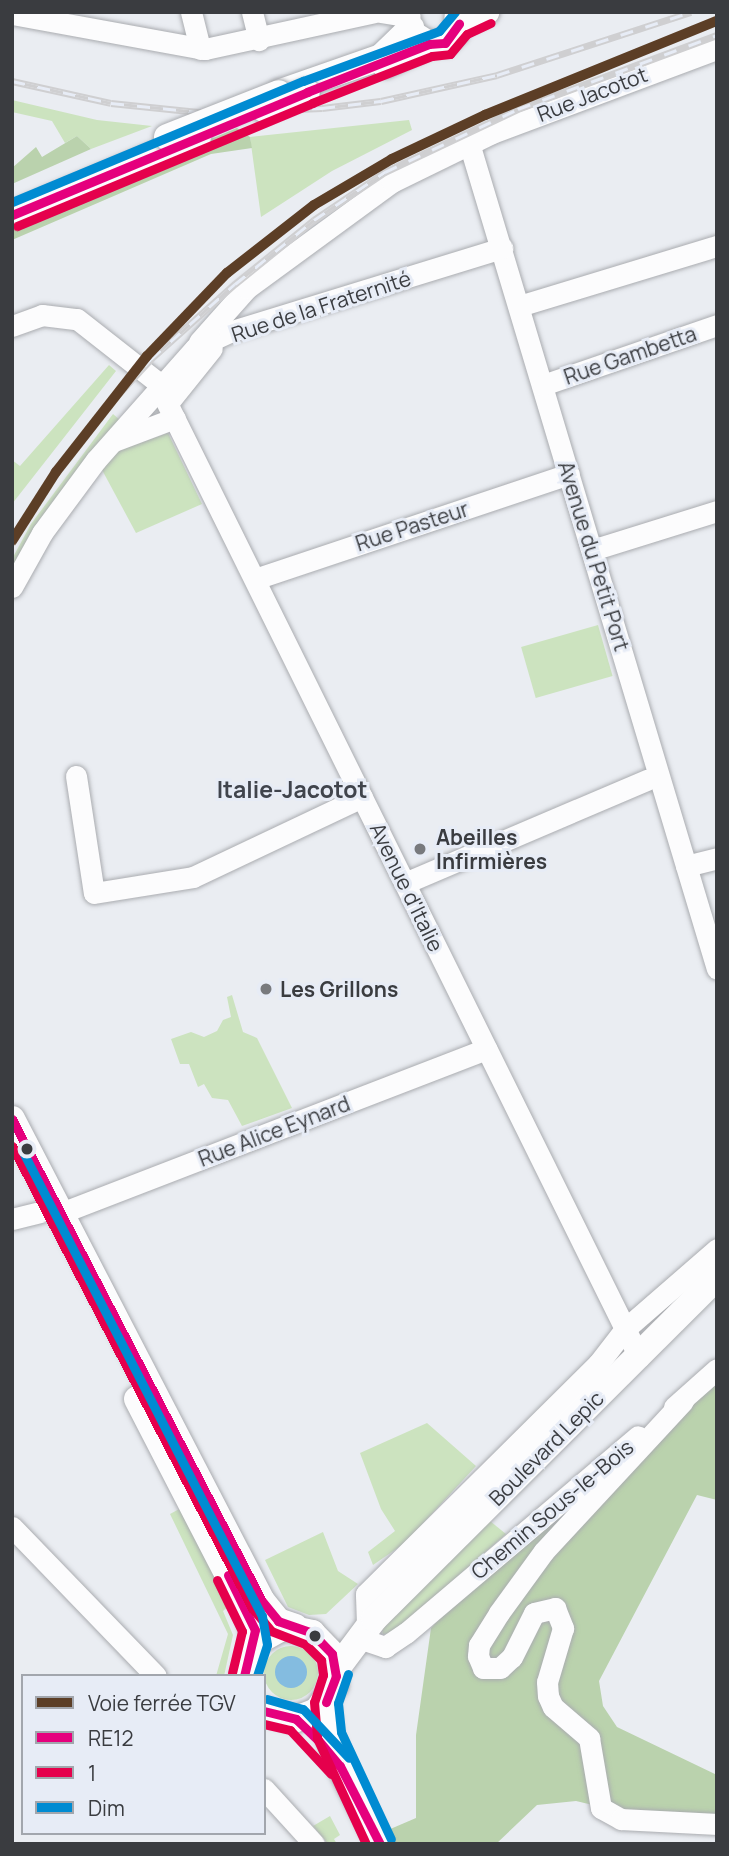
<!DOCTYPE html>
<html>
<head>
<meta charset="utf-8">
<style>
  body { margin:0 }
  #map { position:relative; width:729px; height:1856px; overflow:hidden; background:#eaedf2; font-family:Manrope,sans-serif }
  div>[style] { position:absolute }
  .green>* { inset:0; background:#cce3bf; transform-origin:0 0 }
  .round { border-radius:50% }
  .forest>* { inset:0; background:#bad2ad }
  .water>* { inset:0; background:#84bce0 }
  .roads { filter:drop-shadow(0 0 2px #aaacb0) drop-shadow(0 0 2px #aaacb0) }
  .minor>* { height:21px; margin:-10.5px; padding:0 10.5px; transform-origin:10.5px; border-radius:10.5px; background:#fcfcfd }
  .major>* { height:26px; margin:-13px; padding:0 13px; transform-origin:13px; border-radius:13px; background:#fcfcfd }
  .rail>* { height:7px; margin-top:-3.5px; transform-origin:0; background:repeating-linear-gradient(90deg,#e7ecf6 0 13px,#cfcfd1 0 26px); box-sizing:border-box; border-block:2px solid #cfcfd1 }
  .bridges { filter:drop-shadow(0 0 2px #aaacb0) drop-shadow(0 0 2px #aaacb0) }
  .major-bridge>* { height:26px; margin:-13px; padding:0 13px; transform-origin:13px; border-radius:13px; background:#fcfcfd }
  .bus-1>* { height:9px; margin:-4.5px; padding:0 4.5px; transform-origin:4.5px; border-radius:4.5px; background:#e5007d }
  .bus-2>* { height:9px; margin:-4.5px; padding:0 4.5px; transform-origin:4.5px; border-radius:4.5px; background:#e5004c }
  .bus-3>* { height:9px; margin:-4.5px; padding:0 4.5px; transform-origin:4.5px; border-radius:4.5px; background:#008bd2 }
  .rail-1>* { height:10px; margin:-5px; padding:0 5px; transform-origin:5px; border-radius:5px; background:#5c3e26 }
  .dots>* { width:19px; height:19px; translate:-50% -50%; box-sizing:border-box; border:4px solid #e7ecf6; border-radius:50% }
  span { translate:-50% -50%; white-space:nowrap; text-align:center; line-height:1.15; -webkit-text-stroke:6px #e7ecf6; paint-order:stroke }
  .street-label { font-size:21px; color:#3a3c40 }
  .poi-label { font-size:21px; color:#3a3c40; font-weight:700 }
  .left { translate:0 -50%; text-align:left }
  .neighbourhood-label { font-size:23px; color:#40444c; font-weight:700 }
  .frame { position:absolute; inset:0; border:14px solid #3a3c40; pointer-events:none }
  .legend { position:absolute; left:21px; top:1674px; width:245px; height:161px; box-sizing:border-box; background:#e7ecf6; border:2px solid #a2a6ad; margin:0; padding:9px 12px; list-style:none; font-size:21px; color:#3a3c40 }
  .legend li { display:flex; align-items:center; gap:14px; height:35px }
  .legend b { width:35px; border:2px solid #a2a6ad }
</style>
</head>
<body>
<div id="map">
  <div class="green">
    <i style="clip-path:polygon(12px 100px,97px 120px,152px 126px,91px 149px,77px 136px,65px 143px,52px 121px,12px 112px)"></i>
    <i style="clip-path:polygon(409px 120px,412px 130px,332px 171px,261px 217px,250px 137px)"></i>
    <i style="clip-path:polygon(109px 365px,116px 371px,12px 504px,12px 460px,20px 466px)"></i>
    <i style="clip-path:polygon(113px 414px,120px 420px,12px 579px,12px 559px,31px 524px)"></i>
    <i style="clip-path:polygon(168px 433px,202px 504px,136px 533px,101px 468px,116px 451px)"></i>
    <i style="left:598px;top:625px;width:53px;height:80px;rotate:74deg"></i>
    <i style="clip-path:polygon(232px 995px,243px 1032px,257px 1038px,292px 1108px,242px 1126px,228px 1100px,212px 1098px,204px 1084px,198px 1087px,189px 1064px,180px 1064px,171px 1039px,191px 1032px,204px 1037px,217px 1031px,223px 1020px,231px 1017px,227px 997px)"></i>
    <i style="clip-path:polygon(427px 1423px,476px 1466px,405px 1543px,373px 1565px,368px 1552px,395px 1531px,381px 1509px,360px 1453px)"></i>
    <i style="clip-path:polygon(183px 1507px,230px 1605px,223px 1611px,233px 1635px,224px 1676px,216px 1676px,228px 1634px,170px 1514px)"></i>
    <i style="clip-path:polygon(490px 1521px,506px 1534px,393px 1633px,383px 1634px,382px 1629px)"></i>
    <i style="clip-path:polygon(323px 1532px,338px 1571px,358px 1584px,326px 1614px,309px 1615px,288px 1607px,265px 1560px)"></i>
    <i class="round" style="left:264px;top:1646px;width:54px;height:54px"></i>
    <i style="clip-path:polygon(330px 1816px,340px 1835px,334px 1839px,337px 1844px,328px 1844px,313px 1826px)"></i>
  </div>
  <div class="forest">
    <i style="clip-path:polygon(237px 128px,250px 137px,252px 148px,211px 154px,12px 240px,12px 223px)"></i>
    <i style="clip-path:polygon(77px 136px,91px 149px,12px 184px,12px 168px,36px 147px,42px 157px)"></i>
    <i style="clip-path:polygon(717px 1384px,717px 1500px,697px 1495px,599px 1681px,603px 1706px,617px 1727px,717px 1775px,717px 1825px,639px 1816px,576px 1801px,537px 1805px,496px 1844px,393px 1844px,388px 1830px,416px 1818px,416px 1735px,431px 1628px,481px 1575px)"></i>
  </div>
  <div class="water">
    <i class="round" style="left:275px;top:1656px;width:32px;height:32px"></i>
  </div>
  <div class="roads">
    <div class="minor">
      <i style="left:191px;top:12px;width:38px;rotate:76deg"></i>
      <i style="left:252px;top:12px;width:29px;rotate:76deg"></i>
      <i style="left:380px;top:12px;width:30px;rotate:9deg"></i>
      <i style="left:12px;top:14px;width:196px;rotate:10.3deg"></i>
      <i style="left:205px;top:49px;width:173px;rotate:-12.3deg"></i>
      <i style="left:469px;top:143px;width:862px;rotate:73.29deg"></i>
      <i style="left:519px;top:306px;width:207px;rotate:-16.9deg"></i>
      <i style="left:12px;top:326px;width:32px;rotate:-20deg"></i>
      <i style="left:42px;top:315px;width:35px;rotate:7deg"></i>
      <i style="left:77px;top:319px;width:100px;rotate:38.1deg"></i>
      <i style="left:156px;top:381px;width:1089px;rotate:63.67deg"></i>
      <i style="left:199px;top:342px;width:72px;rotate:-48.4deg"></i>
      <i style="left:247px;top:288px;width:180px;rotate:-36.2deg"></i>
      <i style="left:392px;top:182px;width:111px;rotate:-26.1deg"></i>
      <i style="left:492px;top:133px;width:240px;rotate:-20.5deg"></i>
      <i style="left:543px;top:385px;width:184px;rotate:-19deg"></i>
      <i style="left:168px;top:403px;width:70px;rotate:-51.3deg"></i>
      <i style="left:114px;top:441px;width:65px;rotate:-20.7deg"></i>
      <i style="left:592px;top:550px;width:131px;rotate:-17.3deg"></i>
      <i style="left:255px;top:579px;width:331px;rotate:-18.5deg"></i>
      <i style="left:12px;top:587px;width:62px;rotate:-60.9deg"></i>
      <i style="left:42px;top:533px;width:91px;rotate:-53.5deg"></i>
      <i style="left:96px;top:460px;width:149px;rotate:-48.5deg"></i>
      <i style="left:195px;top:348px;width:38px;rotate:-25deg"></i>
      <i style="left:229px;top:332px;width:286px;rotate:-17.1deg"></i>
      <i style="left:76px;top:776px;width:118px;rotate:81.3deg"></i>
      <i style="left:94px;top:893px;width:100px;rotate:-9.2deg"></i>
      <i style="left:193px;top:877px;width:187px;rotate:-25.3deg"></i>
      <i style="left:686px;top:866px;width:32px;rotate:-14deg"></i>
      <i style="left:405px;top:883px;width:263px;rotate:-23.1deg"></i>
      <i style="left:61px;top:1213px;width:456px;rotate:-21.1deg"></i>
      <i style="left:12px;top:1219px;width:29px;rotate:-14deg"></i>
      <i style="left:683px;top:1401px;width:205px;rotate:132.8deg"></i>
      <i style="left:544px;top:1551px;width:77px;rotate:126deg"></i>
      <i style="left:499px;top:1613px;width:38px;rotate:122deg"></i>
      <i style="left:479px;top:1645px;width:11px;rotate:95deg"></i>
      <i style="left:478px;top:1656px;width:13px;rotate:67deg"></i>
      <i style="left:483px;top:1668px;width:17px"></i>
      <i style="left:500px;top:1668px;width:16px;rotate:-43deg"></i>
      <i style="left:512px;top:1657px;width:49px;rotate:-63.4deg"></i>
      <i style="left:534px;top:1613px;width:22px;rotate:-13deg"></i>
      <i style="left:555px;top:1608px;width:22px;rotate:68deg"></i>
      <i style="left:563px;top:1628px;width:56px;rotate:106.5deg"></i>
      <i style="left:547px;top:1682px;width:14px;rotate:86deg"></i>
      <i style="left:548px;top:1696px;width:12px;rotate:66deg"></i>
      <i style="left:553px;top:1707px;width:48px;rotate:40.7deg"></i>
      <i style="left:589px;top:1738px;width:71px;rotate:80.3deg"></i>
      <i style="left:601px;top:1808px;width:23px;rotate:29deg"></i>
      <i style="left:621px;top:1819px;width:96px;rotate:3deg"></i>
      <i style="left:674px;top:1407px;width:57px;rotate:-41.5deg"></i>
      <i style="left:12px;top:1527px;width:207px;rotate:46deg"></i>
      <i style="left:367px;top:1624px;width:30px;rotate:-92deg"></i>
      <i style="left:366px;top:1594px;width:327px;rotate:-44.8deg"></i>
      <i style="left:598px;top:1364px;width:44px;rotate:-52.4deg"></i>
      <i style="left:625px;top:1329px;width:122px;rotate:-41deg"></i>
      <i style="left:359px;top:1638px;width:28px;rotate:19deg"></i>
      <i style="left:385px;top:1647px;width:25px;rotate:-34deg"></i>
      <i style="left:406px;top:1633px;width:304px;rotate:-40.3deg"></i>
      <i style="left:264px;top:1789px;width:74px;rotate:47.7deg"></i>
    </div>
    <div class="major">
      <i style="left:459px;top:24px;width:30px;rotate:-24deg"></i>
      <i style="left:416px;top:36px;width:15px;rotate:32deg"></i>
      <i style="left:429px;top:44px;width:16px;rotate:-4deg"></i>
      <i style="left:445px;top:43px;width:16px;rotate:-45deg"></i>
      <i style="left:456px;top:32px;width:20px;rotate:-84deg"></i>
      <i style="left:385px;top:65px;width:49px;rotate:-25.5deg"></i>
      <i style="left:281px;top:92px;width:106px;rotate:-19.3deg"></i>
      <i style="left:381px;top:57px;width:42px;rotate:-44deg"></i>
      <i style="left:12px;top:215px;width:202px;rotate:-22.8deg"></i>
      <i style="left:12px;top:1119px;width:543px;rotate:62.59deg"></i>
      <i style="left:262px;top:1601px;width:26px;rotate:51deg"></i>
      <i style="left:278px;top:1621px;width:18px;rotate:19deg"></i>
      <i style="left:137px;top:1399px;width:249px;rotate:62.7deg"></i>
      <i style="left:251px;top:1620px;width:23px;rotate:80deg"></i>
      <i style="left:336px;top:1670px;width:64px;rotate:-53.3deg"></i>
      <i style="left:374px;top:1619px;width:484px;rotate:-44.9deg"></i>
      <i style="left:244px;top:1676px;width:35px;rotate:-72deg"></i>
      <i style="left:255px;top:1643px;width:33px;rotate:-29deg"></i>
      <i style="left:284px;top:1627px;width:29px;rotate:12deg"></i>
      <i style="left:312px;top:1633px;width:29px;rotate:46deg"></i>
      <i style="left:332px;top:1654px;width:31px;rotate:84deg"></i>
      <i style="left:335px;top:1685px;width:32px;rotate:125deg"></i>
      <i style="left:317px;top:1711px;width:22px;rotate:159deg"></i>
      <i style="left:296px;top:1719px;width:33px;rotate:-166deg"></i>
      <i style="left:326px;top:1702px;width:33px;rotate:85deg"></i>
      <i style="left:329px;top:1735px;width:33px;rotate:70deg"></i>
      <i style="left:340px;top:1766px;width:88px;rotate:62.9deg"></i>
    </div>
  </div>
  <div class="rail">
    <i style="left:12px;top:81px;width:101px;rotate:12.5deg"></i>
    <i style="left:111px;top:103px;width:98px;rotate:5.9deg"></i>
    <i style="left:208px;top:113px;width:114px;rotate:-2.5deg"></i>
    <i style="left:322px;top:108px;width:59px;rotate:-6.8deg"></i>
    <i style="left:381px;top:101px;width:119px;rotate:-12.6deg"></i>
    <i style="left:497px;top:75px;width:204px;rotate:-18deg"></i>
    <i style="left:92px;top:423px;width:87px;rotate:-47.3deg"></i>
    <i style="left:151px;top:359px;width:113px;rotate:-41.8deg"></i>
    <i style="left:235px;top:284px;width:102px;rotate:-39deg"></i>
    <i style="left:314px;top:220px;width:86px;rotate:-34.1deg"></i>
    <i style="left:385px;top:172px;width:147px;rotate:-25.3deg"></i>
    <i style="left:518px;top:109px;width:212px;rotate:-20.4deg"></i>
  </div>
  <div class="bridges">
    <div class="major-bridge">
      <i style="left:264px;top:109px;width:46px;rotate:-21.6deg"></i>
      <i style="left:167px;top:137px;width:120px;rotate:-21.4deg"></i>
    </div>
  </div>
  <div class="bus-1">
    <i style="left:12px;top:215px;width:320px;rotate:-22.6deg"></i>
    <i style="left:307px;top:92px;width:131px;rotate:-21.5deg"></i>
    <i style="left:429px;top:44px;width:16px;rotate:-4deg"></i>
    <i style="left:445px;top:43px;width:24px;rotate:-54deg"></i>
    <i style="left:12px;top:1119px;width:543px;rotate:62.59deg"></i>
    <i style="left:262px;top:1601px;width:26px;rotate:51deg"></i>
    <i style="left:278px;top:1621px;width:36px;rotate:19deg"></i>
    <i style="left:312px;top:1633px;width:29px;rotate:46deg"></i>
    <i style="left:332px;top:1654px;width:22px;rotate:80deg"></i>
    <i style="left:336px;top:1676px;width:28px;rotate:111deg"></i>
    <i style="left:228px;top:1575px;width:61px;rotate:63.9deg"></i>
    <i style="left:255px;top:1630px;width:47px;rotate:103.4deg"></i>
    <i style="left:264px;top:1711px;width:33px;rotate:14deg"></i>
    <i style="left:296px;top:1719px;width:30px;rotate:44deg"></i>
    <i style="left:318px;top:1740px;width:34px;rotate:50deg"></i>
    <i style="left:340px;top:1766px;width:88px;rotate:62.9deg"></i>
  </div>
  <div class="bus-2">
    <i style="left:17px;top:226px;width:320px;rotate:-22.6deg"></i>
    <i style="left:312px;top:103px;width:129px;rotate:-21.4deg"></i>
    <i style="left:432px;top:56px;width:18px;rotate:-6deg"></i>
    <i style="left:450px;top:54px;width:26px;rotate:-50deg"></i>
    <i style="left:467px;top:34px;width:26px;rotate:-25deg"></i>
    <i style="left:12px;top:1146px;width:521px;rotate:62.55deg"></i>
    <i style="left:252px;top:1608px;width:30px;rotate:50deg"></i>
    <i style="left:271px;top:1631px;width:36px;rotate:21deg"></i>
    <i style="left:305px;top:1644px;width:23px;rotate:45deg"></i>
    <i style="left:321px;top:1660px;width:15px;rotate:82deg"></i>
    <i style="left:323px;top:1675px;width:28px;rotate:108deg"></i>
    <i style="left:314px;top:1702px;width:36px;rotate:85deg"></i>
    <i style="left:317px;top:1738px;width:117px;rotate:65.2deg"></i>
    <i style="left:217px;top:1580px;width:57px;rotate:63.9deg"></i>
    <i style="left:242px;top:1631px;width:43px;rotate:103.4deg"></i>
    <i style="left:264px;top:1724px;width:27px;rotate:13deg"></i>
    <i style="left:290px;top:1730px;width:60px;rotate:47deg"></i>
  </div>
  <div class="bus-3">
    <i style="left:12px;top:202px;width:315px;rotate:-22.6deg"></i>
    <i style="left:303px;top:81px;width:145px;rotate:-20.2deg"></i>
    <i style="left:439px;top:31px;width:25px;rotate:-50deg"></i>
    <i style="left:23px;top:1152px;width:522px;rotate:62.75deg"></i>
    <i style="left:262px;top:1616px;width:29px;rotate:80deg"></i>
    <i style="left:267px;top:1645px;width:33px;rotate:108deg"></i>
    <i style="left:348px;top:1674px;width:31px;rotate:109deg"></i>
    <i style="left:338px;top:1703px;width:29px;rotate:84deg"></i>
    <i style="left:341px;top:1732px;width:118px;rotate:65deg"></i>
    <i style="left:267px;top:1699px;width:37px;rotate:16deg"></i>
    <i style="left:303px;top:1709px;width:67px;rotate:46.8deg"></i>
  </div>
  <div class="rail-1">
    <i style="left:12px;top:541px;width:82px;rotate:-57.5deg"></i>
    <i style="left:56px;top:472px;width:147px;rotate:-51.9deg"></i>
    <i style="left:147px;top:356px;width:115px;rotate:-46.1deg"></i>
    <i style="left:227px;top:273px;width:110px;rotate:-38deg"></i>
    <i style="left:314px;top:205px;width:91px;rotate:-30.5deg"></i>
    <i style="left:392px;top:159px;width:103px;rotate:-25.3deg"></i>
    <i style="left:485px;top:115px;width:250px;rotate:-22.1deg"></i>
  </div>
  <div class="dots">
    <i style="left:420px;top:849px;background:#787a7e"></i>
    <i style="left:266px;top:989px;background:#787a7e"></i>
    <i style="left:27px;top:1149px;background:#3a3c40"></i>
    <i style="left:315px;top:1636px;background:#3a3c40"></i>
  </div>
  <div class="street-label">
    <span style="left:592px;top:94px;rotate:-21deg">Rue Jacotot</span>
    <span style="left:321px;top:306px;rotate:-18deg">Rue de la Fraternité</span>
    <span style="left:630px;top:355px;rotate:-19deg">Rue Gambetta</span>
    <span style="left:412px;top:526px;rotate:-18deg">Rue Pasteur</span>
    <span style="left:594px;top:556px;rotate:73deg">Avenue du Petit Port</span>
    <span style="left:407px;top:887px;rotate:64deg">Avenue d'Italie</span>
    <span style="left:274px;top:1131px;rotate:-21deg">Rue Alice Eynard</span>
    <span style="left:546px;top:1448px;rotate:-45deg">Boulevard Lepic</span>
    <span style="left:552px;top:1509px;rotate:-40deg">Chemin Sous-le-Bois</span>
  </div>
  <div class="poi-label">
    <span class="left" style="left:436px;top:849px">Abeilles<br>Infirmières</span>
    <span class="left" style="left:280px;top:989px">Les Grillons</span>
  </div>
  <div class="neighbourhood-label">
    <span style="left:292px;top:789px">Italie-Jacotot</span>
  </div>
  <div class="frame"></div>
  <ul class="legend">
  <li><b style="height:9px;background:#5c3e26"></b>Voie ferrée TGV</li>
  <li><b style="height:9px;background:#e5007d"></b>RE12</li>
  <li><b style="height:9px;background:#e5004c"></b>1</li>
  <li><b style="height:9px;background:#008bd2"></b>Dim</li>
  </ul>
</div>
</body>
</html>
